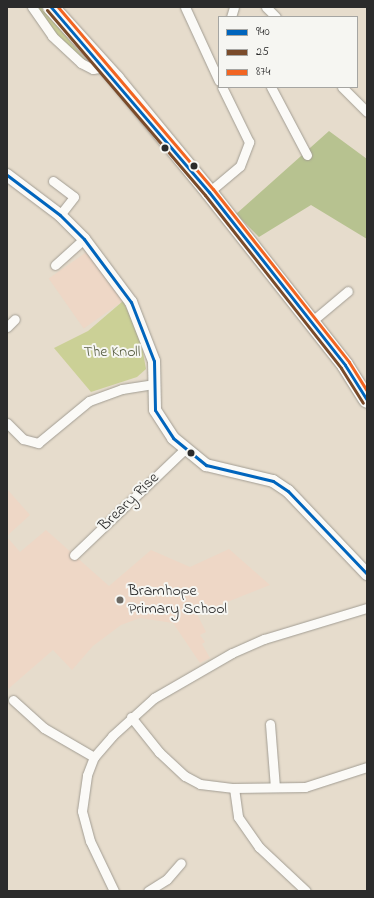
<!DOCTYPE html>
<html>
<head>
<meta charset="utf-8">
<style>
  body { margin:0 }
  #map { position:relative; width:374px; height:898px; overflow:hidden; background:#e6dccc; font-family:"Indie Flower",sans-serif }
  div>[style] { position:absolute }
  .built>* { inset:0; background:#eed7c6; transform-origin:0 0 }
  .green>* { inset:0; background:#cbd096 }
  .forest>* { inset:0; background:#b7c290 }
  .roads { filter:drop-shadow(0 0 1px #a29d93) drop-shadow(0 0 1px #a29d93) }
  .street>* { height:9px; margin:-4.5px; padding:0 4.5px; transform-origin:4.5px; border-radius:4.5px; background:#fbfaf7 }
  .secondary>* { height:12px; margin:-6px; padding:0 6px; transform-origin:6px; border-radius:6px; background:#fbfaf7 }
  .highway>* { height:16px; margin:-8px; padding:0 8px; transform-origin:8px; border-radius:8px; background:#fbfaf7 }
  .bus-1>* { height:3px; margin:-1.5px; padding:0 1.5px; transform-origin:1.5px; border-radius:1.5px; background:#0065bd }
  .bus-2>* { height:3px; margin:-1.5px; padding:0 1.5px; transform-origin:1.5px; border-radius:1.5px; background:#7a4b2a }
  .bus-3>* { height:3px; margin:-1.5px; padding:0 1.5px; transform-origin:1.5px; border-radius:1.5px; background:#f26522 }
  .dots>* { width:11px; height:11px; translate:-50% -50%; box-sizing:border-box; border:2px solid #f6f6f2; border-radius:50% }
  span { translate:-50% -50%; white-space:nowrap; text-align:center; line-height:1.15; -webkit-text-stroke:4px #f6f6f2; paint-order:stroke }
  .park-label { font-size:16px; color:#545a3e }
  .street-label { font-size:16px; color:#2b2b2b }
  .poi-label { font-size:16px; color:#2b2b2b }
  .left { translate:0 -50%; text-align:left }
  .frame { position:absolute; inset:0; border:8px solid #2b2b2b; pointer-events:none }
  .legend { position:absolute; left:218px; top:16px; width:140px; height:72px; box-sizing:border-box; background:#f6f6f2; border:1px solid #a5a5a2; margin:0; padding:5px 7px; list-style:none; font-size:12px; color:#2b2b2b }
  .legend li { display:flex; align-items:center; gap:8px; height:20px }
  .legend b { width:20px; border:1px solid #a5a5a2 }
</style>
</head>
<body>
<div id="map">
  <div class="built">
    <i style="left:88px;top:251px;width:61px;height:48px;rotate:55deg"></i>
    <i style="clip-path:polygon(7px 489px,30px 515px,7px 536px)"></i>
    <i style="clip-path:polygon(46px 530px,109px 586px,151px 550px,190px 567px,229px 549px,270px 585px,197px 614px,206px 632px,200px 635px,205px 642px,202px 644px,210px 658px,200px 663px,173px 623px,140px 618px,121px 625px,93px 646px,72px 670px,53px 650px,7px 690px,7px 537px,20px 552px)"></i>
  </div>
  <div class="green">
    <i style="clip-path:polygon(36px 7px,41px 7px,90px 65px,56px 35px)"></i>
    <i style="clip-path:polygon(123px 301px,140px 336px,146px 369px,137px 377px,91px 392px,54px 348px,88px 331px)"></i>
  </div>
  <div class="forest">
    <i style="clip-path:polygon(329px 131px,367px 159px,367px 239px,311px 205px,259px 237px,236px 214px)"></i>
  </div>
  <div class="roads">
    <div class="street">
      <i style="left:32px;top:7px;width:35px;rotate:55deg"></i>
      <i style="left:52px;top:36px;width:40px;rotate:43deg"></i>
      <i style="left:81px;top:63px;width:13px;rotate:27deg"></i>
      <i style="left:93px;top:69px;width:12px;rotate:-9deg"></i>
      <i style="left:185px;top:7px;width:81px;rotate:65.3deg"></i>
      <i style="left:266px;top:7px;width:14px;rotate:45deg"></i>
      <i style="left:231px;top:17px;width:10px;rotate:-73deg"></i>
      <i style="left:271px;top:87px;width:77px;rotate:62.1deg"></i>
      <i style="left:342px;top:87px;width:35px;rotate:45deg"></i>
      <i style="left:53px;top:181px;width:26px;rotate:37deg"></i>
      <i style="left:74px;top:197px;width:23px;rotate:128deg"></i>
      <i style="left:209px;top:192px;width:40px;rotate:-40deg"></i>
      <i style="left:240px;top:166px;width:26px;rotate:-69deg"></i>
      <i style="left:249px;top:142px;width:61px;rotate:-116.1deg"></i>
      <i style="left:55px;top:265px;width:39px;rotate:-42deg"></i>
      <i style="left:311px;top:322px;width:48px;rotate:-40deg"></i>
      <i style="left:7px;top:327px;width:11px;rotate:-45deg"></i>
      <i style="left:7px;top:423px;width:23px;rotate:45deg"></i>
      <i style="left:23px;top:439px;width:16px;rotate:15deg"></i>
      <i style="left:38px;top:443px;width:66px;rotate:-39.5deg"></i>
      <i style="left:89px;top:401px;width:35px;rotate:-20deg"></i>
      <i style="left:122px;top:389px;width:33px;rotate:-9deg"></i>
      <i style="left:74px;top:555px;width:153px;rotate:-43.7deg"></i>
      <i style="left:13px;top:700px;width:42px;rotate:42.1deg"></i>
      <i style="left:44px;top:728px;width:58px;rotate:30.1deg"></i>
      <i style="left:131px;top:717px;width:45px;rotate:51.3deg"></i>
      <i style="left:159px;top:752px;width:35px;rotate:43deg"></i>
      <i style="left:185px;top:776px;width:17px;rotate:28deg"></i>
      <i style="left:200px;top:784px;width:34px;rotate:7deg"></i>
      <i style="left:234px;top:788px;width:71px;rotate:-0.8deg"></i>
      <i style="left:305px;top:787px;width:65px;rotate:-17.9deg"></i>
      <i style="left:270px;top:724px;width:63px;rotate:85.5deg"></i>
      <i style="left:234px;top:788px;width:29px;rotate:82deg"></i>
      <i style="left:238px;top:817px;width:37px;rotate:55deg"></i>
      <i style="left:259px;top:847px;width:64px;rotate:43.1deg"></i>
      <i style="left:114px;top:891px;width:55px;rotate:-115.6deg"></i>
      <i style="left:90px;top:841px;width:31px;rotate:-105deg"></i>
      <i style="left:82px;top:811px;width:36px;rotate:-82deg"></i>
      <i style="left:87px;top:775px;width:19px;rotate:-69deg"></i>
      <i style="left:94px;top:757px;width:28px;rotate:-49deg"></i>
      <i style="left:112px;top:736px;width:57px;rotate:-42.1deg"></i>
      <i style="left:154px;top:698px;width:90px;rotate:-30deg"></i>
      <i style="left:232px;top:653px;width:35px;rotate:-24deg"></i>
      <i style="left:264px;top:639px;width:108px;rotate:-16.8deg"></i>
      <i style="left:148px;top:891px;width:22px;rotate:-32deg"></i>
      <i style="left:167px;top:879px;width:21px;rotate:-49deg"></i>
    </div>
    <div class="secondary">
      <i style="left:7px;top:175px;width:66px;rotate:37deg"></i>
      <i style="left:60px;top:215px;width:34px;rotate:45deg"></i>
      <i style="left:84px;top:239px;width:79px;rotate:53.3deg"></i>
      <i style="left:131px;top:302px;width:63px;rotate:68.7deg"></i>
      <i style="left:154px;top:361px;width:49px;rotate:88.8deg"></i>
      <i style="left:155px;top:410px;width:33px;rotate:57deg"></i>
      <i style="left:173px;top:438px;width:43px;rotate:39.3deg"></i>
      <i style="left:206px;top:465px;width:69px;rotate:13.4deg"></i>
      <i style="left:273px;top:481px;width:18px;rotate:34deg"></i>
      <i style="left:288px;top:491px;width:115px;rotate:46.4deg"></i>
    </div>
    <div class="highway">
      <i style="left:51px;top:7px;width:97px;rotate:47.9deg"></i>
      <i style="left:116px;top:79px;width:146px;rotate:50.5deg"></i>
      <i style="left:209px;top:192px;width:220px;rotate:51.8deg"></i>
      <i style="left:345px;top:365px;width:41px;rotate:57.8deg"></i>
    </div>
  </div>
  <div class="bus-1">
    <i style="left:51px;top:7px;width:243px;rotate:49.5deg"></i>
    <i style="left:209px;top:192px;width:220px;rotate:51.8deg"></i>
    <i style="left:345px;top:365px;width:41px;rotate:57.8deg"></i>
    <i style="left:7px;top:175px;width:66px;rotate:37deg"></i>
    <i style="left:60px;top:215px;width:34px;rotate:45deg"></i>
    <i style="left:84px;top:239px;width:79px;rotate:53.3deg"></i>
    <i style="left:131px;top:302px;width:63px;rotate:68.7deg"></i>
    <i style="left:154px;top:361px;width:49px;rotate:88.8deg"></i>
    <i style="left:155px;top:410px;width:33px;rotate:57deg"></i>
    <i style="left:173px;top:438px;width:43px;rotate:39.3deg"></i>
    <i style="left:206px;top:465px;width:69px;rotate:13.4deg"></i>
    <i style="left:273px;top:481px;width:18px;rotate:34deg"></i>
    <i style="left:288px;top:491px;width:115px;rotate:46.4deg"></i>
  </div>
  <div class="bus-2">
    <i style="left:47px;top:10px;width:243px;rotate:49.5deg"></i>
    <i style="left:205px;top:195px;width:220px;rotate:51.8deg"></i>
    <i style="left:341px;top:368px;width:41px;rotate:57.8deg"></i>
  </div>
  <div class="bus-3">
    <i style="left:58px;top:7px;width:239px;rotate:49.6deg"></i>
    <i style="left:213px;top:189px;width:220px;rotate:51.8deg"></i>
    <i style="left:349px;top:362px;width:34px;rotate:58deg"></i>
  </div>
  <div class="dots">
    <i style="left:165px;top:148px;background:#2b2b2b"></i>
    <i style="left:194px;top:166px;background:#2b2b2b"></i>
    <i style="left:191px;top:453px;background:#2b2b2b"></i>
    <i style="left:120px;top:600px;background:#6c6963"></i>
  </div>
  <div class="park-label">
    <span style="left:112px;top:352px">The Knoll</span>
  </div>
  <div class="street-label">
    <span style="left:129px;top:502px;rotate:-44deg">Breary Rise</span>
  </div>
  <div class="poi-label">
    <span class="left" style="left:128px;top:600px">Bramhope<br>Primary School</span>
  </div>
  <div class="frame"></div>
  <ul class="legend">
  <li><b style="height:5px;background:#0065bd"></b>940</li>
  <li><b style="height:5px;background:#7a4b2a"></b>25</li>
  <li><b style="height:5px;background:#f26522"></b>874</li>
  </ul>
</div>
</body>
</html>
